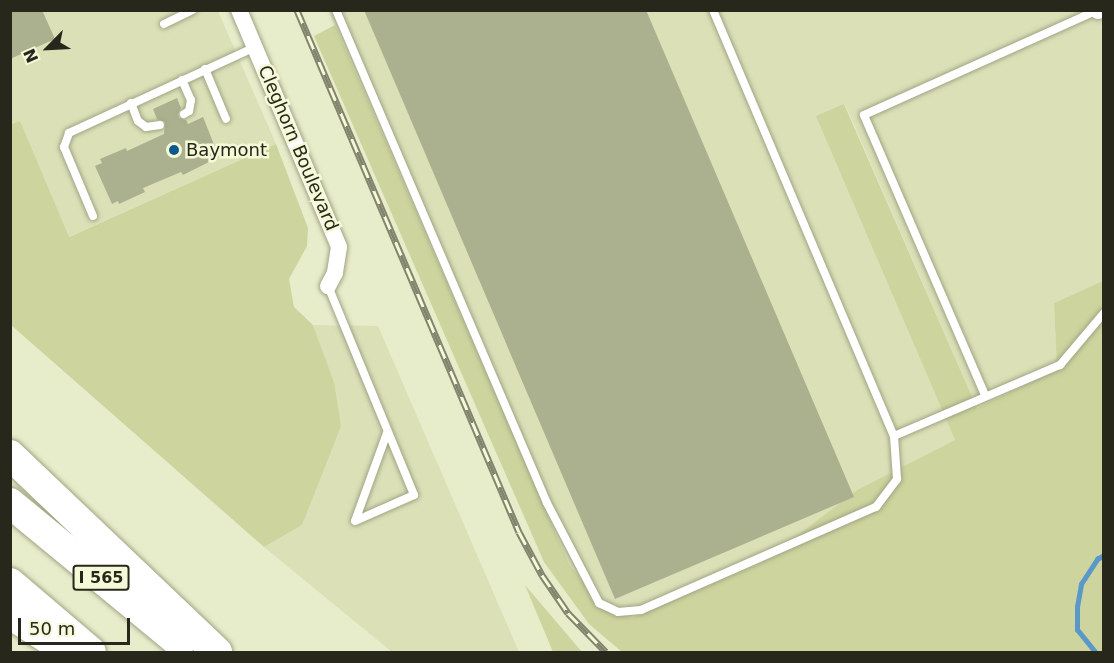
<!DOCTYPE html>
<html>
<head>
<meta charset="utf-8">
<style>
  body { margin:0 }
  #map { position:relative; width:1114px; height:663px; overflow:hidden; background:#e7ecca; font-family:"DejaVu Sans",sans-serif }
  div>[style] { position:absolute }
  .built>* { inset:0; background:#dbe0b7 }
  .green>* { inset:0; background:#cdd49d }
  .stream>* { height:4.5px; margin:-2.25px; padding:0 2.25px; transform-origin:2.25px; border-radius:2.25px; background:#5b98ca }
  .building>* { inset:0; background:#abb08f }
  .roads { filter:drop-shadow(0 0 2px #a0a484) drop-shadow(0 0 2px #a0a484) }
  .lane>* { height:8px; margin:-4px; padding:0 4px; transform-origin:4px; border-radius:4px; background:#fff }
  .street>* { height:16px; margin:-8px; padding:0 8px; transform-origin:8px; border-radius:8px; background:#fff }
  .highway>* { height:30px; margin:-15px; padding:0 15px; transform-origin:15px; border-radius:15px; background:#fff }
  .rail>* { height:7px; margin-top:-3.5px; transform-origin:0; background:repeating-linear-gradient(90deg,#f5f9d7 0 14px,#82856e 0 28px); box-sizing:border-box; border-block:2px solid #82856e }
  .dots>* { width:16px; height:16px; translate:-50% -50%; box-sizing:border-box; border:3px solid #f5f9d7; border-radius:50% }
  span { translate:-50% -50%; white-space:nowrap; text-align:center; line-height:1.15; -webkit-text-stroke:5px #f5f9d7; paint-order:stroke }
  .shield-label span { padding:2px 4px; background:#f5f9d7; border:2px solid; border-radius:4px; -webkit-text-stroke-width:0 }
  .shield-label { font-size:16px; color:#27281b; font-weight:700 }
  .street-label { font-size:18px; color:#27281b }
  .poi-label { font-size:18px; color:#27281b }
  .left { translate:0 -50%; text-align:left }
  .frame { position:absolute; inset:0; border:12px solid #27281b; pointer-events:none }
  .north { position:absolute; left:18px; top:18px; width:60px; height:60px; -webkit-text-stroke:4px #f5f9d7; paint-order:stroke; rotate:246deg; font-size:16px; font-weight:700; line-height:24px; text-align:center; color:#27281b }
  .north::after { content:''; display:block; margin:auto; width:21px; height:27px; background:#27281b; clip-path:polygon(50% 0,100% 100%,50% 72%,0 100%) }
  .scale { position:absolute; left:18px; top:618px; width:112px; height:27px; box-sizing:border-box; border:3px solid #27281b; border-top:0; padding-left:8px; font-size:18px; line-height:21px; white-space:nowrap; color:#27281b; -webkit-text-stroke:4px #f5f9d7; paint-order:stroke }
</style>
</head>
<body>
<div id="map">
  <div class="built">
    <i style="clip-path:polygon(11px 11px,218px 11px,276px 144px,68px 237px,20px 122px,11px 125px)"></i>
    <i style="clip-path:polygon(329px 11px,1103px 11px,1103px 281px,1054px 303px,1057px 370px,977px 408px,845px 104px,817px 116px,955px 440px,857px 490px,761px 563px,632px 618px,603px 607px,569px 564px)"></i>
    <i style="clip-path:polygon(313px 325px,378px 326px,519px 652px,392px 652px,264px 547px,302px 525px,334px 382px)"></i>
  </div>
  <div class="green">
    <i style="clip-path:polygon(335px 25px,569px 564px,603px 607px,632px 618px,761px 563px,857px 490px,955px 440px,816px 116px,844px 104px,977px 408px,1057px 370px,1054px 303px,1103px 281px,1103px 652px,622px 652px,589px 624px,544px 562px,314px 36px)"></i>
    <i style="clip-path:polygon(20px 121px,69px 237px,276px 144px,308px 228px,307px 246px,289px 279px,294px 307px,313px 325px,334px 382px,341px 426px,302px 525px,264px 547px,11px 325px,10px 125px)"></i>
    <i style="clip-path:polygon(525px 585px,582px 652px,553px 652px)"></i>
  </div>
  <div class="stream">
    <i style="left:1095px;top:652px;width:28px;rotate:-129deg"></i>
    <i style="left:1077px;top:630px;width:23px;rotate:-90deg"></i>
    <i style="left:1077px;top:607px;width:23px;rotate:-80deg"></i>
    <i style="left:1081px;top:584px;width:30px;rotate:-57deg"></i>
    <i style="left:1097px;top:559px;width:8px;rotate:-30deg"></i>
  </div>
  <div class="building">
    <i style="clip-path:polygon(10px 10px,42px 10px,55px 39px,10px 59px)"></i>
    <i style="clip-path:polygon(364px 10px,646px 10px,854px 497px,615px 599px)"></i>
    <i style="clip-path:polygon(177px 98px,181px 108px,178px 114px,179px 118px,186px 120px,188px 124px,203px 117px,219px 157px,183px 175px,181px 172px,143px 188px,145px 192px,119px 204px,118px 201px,112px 204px,95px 166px,102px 163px,100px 159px,126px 148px,127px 151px,164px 134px,165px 122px,157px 119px,153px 109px)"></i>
  </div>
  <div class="roads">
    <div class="lane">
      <i style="left:336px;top:10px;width:536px;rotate:66.83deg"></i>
      <i style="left:547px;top:503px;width:113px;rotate:62.5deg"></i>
      <i style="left:599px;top:603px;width:21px;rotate:25deg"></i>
      <i style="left:618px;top:612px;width:23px;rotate:-5deg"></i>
      <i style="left:641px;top:610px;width:257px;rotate:-23.7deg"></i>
      <i style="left:876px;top:507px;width:35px;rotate:-53deg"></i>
      <i style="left:897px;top:479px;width:43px;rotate:-94deg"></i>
      <i style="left:713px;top:10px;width:463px;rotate:67deg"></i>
      <i style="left:894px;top:436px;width:181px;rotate:-23.2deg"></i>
      <i style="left:1060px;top:365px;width:68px;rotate:-49.8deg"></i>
      <i style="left:164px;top:24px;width:32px;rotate:-26deg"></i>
      <i style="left:205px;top:69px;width:54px;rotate:67.2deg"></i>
      <i style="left:182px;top:80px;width:22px;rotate:66deg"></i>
      <i style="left:191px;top:100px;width:11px;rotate:100deg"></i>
      <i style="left:189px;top:111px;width:6px;rotate:149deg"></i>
      <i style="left:131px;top:103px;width:19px;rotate:69deg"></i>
      <i style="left:138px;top:121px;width:10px;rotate:37deg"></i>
      <i style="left:146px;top:127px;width:14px;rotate:-8deg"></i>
      <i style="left:93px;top:216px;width:75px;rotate:-112.8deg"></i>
      <i style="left:64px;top:147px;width:15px;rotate:-70deg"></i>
      <i style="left:69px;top:133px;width:205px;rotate:-24.8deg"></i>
      <i style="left:328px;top:286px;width:226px;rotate:67.6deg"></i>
      <i style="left:414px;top:495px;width:64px;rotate:156.2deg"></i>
      <i style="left:355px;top:521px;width:94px;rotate:-70deg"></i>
      <i style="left:985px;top:395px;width:305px;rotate:-113.4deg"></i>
      <i style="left:864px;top:115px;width:256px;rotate:-24.2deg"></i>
    </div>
    <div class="street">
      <i style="left:239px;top:10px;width:257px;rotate:67.1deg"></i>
      <i style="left:339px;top:247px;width:26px;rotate:99deg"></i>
      <i style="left:335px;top:273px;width:15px;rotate:118deg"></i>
      <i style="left:1098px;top:10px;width:1px;rotate:90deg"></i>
    </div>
    <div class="highway">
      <i style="left:10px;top:455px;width:286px;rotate:43.6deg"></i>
      <i style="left:10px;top:503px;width:220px;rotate:39.5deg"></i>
      <i style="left:10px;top:583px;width:106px;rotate:40.4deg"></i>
      <i style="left:10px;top:614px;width:57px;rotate:32.9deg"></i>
    </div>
  </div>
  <div class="rail">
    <i style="left:297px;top:10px;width:567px;rotate:66.96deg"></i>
    <i style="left:519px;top:532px;width:49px;rotate:61.9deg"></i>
    <i style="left:542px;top:575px;width:46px;rotate:55.6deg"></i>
    <i style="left:568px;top:613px;width:54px;rotate:45.7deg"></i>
  </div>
  <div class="dots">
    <i style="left:174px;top:150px;background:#0a5a8d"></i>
  </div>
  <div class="shield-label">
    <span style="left:101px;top:578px">I 565</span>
  </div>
  <div class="street-label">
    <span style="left:298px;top:148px;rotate:67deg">Cleghorn Boulevard</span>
  </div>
  <div class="poi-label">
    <span class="left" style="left:186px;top:150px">Baymont</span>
  </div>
  <div class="frame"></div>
  <div class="north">N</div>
  <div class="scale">50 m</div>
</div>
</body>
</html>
